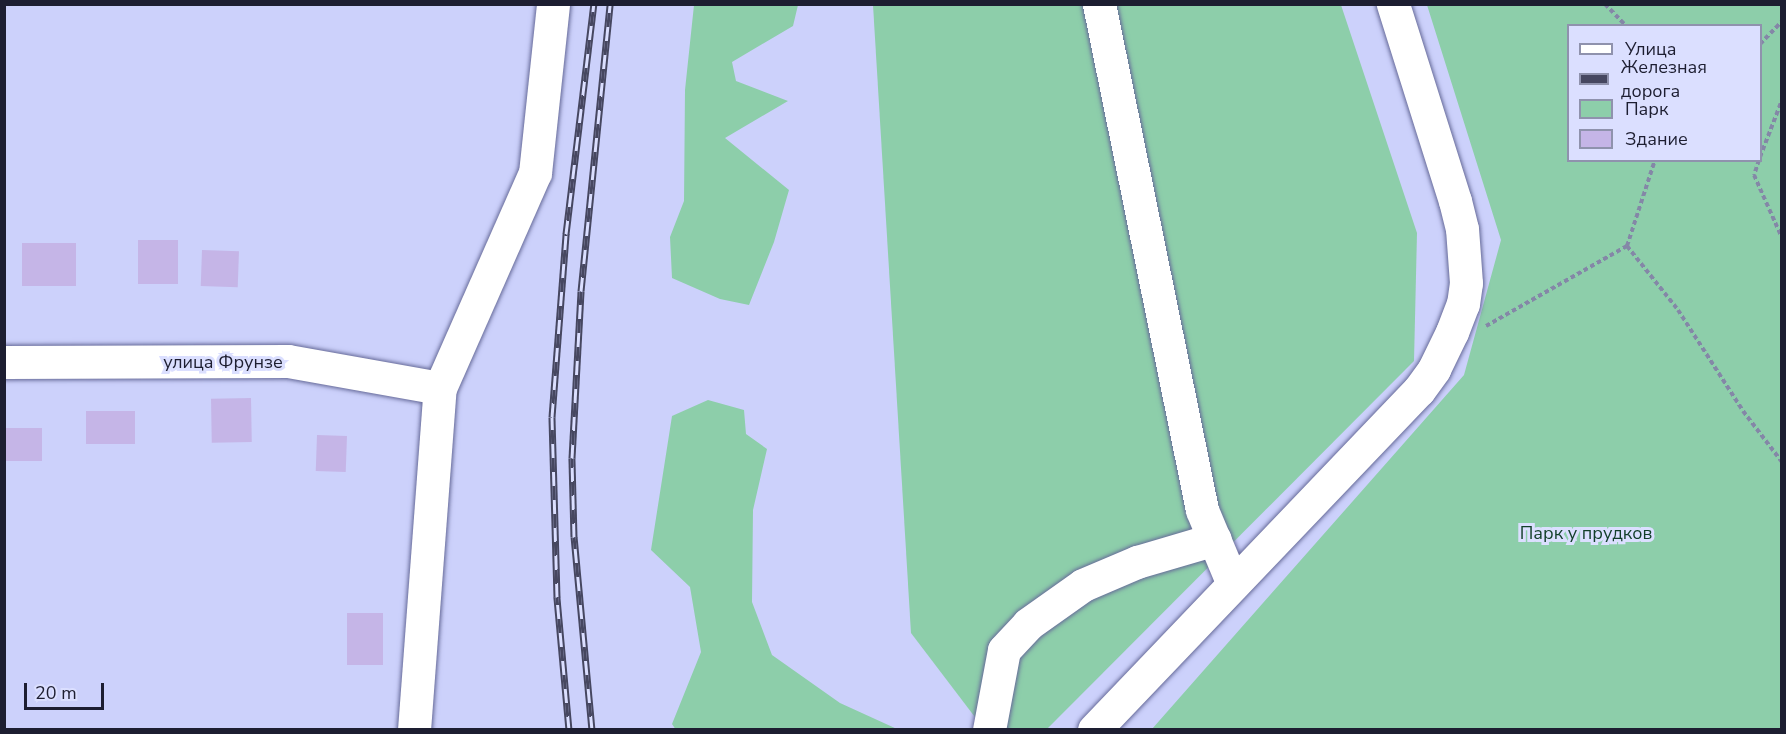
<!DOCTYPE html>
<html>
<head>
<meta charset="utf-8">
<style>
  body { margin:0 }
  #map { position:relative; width:1786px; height:734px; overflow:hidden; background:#ccd1fb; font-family:"Nunito Sans",sans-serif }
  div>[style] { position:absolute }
  .green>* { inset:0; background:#8dceaa }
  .building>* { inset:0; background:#c5b5e7; transform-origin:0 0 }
  .path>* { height:4px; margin-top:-2px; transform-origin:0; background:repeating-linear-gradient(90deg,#8487a7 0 4.5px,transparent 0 7.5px) }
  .roads { filter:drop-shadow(0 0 2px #666a99) drop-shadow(0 0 2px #666a99) }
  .minor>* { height:33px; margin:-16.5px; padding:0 16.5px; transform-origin:16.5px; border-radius:16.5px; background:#fff }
  .rail>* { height:7px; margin-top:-3.5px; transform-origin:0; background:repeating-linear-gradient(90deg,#dbdfff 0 14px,#464760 0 28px); box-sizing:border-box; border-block:2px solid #464760 }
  span { translate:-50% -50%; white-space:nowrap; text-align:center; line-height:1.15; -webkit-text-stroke:6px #dbdfff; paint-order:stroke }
  .street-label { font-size:18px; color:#1d1e31 }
  .park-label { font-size:18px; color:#113e29 }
  .frame { position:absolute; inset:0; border:6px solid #1d1e31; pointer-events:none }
  .legend { position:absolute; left:1567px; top:24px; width:195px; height:138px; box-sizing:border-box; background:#dbdfff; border:2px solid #8f92ad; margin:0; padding:8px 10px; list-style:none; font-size:18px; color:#1d1e31 }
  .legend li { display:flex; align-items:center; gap:12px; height:30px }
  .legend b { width:30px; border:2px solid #8f92ad }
  .scale { position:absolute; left:24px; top:683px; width:80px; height:27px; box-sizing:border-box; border:3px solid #1d1e31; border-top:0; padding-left:8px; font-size:18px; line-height:21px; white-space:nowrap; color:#1d1e31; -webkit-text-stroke:4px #dbdfff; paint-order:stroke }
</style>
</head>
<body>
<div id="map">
  <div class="green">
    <i style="clip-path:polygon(694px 5px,798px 5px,793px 26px,732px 62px,736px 81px,788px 101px,725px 138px,789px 190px,774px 242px,749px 305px,720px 299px,672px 278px,670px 237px,684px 201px,685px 90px)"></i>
    <i style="clip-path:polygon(873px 5px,1341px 5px,1417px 233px,1414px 361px,1047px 729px,984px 729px,911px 633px)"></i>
    <i style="clip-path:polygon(evenodd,1427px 5px,1781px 5px,1781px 729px,1152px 729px,1464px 375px,1501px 240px,1427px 5px,1568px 26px,1760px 26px,1760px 160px,1568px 160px,1568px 26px)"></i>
    <i style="clip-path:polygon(708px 400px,744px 410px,746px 434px,767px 449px,753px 510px,752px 602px,772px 655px,840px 703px,897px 729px,676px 730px,672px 724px,701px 652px,690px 587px,651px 550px,672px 416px)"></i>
  </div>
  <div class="building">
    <i style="left:178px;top:240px;width:44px;height:40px;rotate:90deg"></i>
    <i style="left:22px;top:243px;width:54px;height:43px"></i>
    <i style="left:202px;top:250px;width:37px;height:36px;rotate:2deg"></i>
    <i style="left:251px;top:398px;width:44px;height:40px;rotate:89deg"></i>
    <i style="left:86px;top:411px;width:49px;height:33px"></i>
    <i style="left:4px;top:428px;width:38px;height:33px"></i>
    <i style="left:317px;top:435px;width:30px;height:36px;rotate:2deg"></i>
    <i style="left:347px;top:613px;width:36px;height:52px"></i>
  </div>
  <div class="path">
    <i style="left:1605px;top:4px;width:30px;rotate:46deg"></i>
    <i style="left:1760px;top:44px;width:32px;rotate:-46deg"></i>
    <i style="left:1760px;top:157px;width:61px;rotate:-68.9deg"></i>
    <i style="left:1759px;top:160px;width:16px;rotate:108deg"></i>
    <i style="left:1754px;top:175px;width:69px;rotate:66deg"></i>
    <i style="left:1627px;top:246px;width:90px;rotate:-72deg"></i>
    <i style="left:1486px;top:326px;width:162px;rotate:-29.6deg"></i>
    <i style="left:1627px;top:246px;width:82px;rotate:51.4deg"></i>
    <i style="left:1678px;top:310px;width:120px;rotate:57.2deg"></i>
    <i style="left:1743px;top:411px;width:64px;rotate:52.6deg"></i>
  </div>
  <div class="roads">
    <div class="minor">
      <i style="left:1099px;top:4px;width:516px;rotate:78.49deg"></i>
      <i style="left:1202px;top:510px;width:80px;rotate:67.3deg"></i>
      <i style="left:4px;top:362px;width:284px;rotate:-0.2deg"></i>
      <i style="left:288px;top:361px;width:154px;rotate:10.1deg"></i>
      <i style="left:414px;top:730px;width:343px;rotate:-85.7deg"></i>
      <i style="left:440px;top:388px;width:235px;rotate:-66.2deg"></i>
      <i style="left:535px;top:173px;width:170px;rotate:-83.9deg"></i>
      <i style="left:989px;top:730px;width:81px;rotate:-79.4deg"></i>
      <i style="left:1004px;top:650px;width:35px;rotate:-47deg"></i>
      <i style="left:1028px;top:624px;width:67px;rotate:-35.3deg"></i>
      <i style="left:1083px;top:585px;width:59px;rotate:-23.1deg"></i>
      <i style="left:1137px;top:562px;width:81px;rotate:-16.4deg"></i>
      <i style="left:1094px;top:730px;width:470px;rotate:-46.3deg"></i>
      <i style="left:1419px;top:390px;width:26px;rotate:-54deg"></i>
      <i style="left:1434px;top:369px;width:41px;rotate:-64.1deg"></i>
      <i style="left:1452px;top:332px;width:30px;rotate:-69deg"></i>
      <i style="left:1463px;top:304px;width:21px;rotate:-82deg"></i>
      <i style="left:1466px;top:283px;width:54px;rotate:-94.2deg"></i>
      <i style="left:1462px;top:229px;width:29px;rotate:-104deg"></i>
      <i style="left:1455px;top:201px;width:207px;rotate:-107.5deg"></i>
    </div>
  </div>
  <div class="rail">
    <i style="left:569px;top:730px;width:134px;rotate:-95.2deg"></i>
    <i style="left:557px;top:597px;width:180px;rotate:-91.6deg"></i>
    <i style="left:552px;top:417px;width:184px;rotate:-85.6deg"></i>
    <i style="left:566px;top:234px;width:232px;rotate:-83.1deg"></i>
    <i style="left:592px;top:730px;width:194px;rotate:-95.3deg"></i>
    <i style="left:574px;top:537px;width:79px;rotate:-91.5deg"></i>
    <i style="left:572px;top:458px;width:167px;rotate:-86.9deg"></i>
    <i style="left:581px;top:291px;width:288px;rotate:-84.2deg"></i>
  </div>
  <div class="street-label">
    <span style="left:223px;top:362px">улица Фрунзе</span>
  </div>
  <div class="park-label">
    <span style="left:1586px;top:533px">Парк у прудков</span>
  </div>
  <div class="frame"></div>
  <ul class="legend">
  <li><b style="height:8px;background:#fff"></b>Улица</li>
  <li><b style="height:8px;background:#464760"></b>Железная дорога</li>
  <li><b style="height:16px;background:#8dceaa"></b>Парк</li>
  <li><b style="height:16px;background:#c5b5e7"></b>Здание</li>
  </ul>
  <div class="scale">20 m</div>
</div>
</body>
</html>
